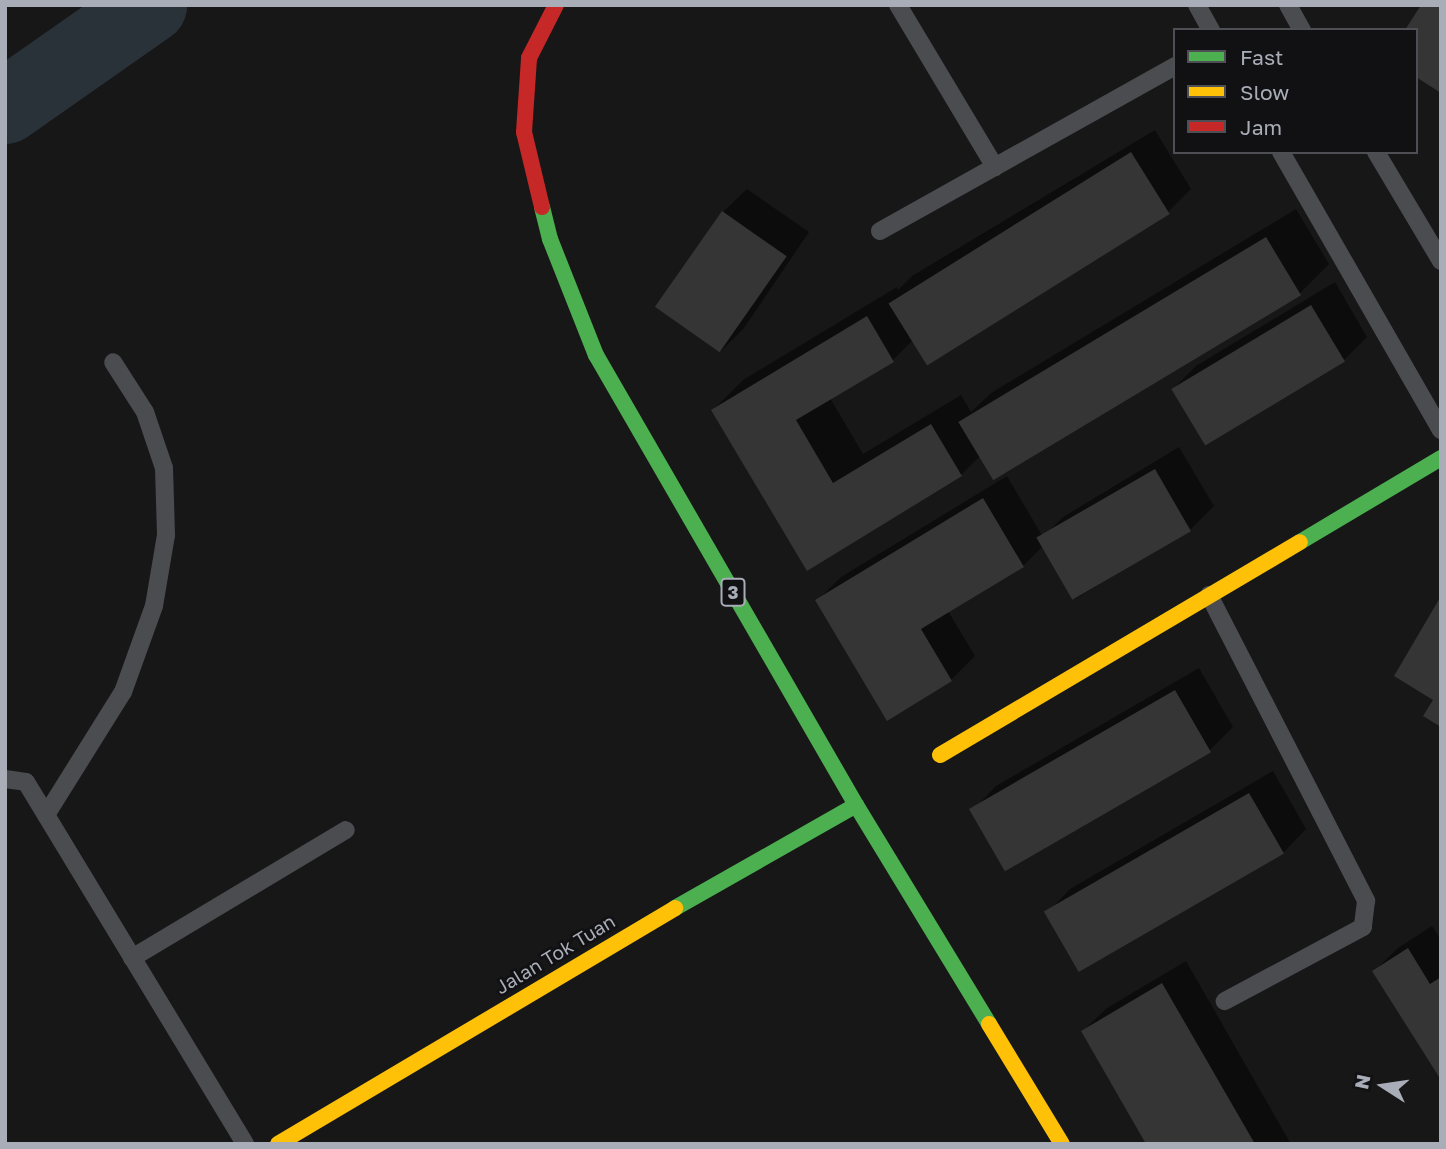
<!DOCTYPE html>
<html>
<head>
<meta charset="utf-8">
<style>
  body { margin:0 }
  #map { position:relative; width:1446px; height:1149px; overflow:hidden; background:#171717; font-family:"Golos Text",sans-serif }
  div>[style] { position:absolute }
  .shadow>* { inset:0; background:#0007 }
  .river>* { height:75px; margin:-37.5px; padding:0 37.5px; transform-origin:37.5px; border-radius:37.5px; background:#2a3239 }
  .building>* { inset:0; background:#353536; transform-origin:0 0 }
  .lane>* { height:18px; margin:-9px; padding:0 9px; transform-origin:9px; border-radius:9px; background:#4b4c50 }
  .fast>* { height:16px; margin:-8px; padding:0 8px; transform-origin:8px; border-radius:8px; background:#4caf50 }
  .slow>* { height:16px; margin:-8px; padding:0 8px; transform-origin:8px; border-radius:8px; background:#ffc107 }
  .jam>* { height:16px; margin:-8px; padding:0 8px; transform-origin:8px; border-radius:8px; background:#c62828 }
  span { translate:-50% -50%; white-space:nowrap; text-align:center; line-height:1.15; -webkit-text-stroke:5px #111113; paint-order:stroke }
  .shield-label span { padding:2px 5px; background:#111113; border:2px solid; border-radius:5px; -webkit-text-stroke-width:0 }
  .shield-label { font-size:18px; color:#a8adb8; font-weight:700 }
  .street-label { font-size:19px; color:#a8adb8 }
  .frame { position:absolute; inset:0; border:7px solid #a8adb8; pointer-events:none }
  .legend { position:absolute; left:1173px; top:28px; width:245px; height:126px; box-sizing:border-box; background:#111113; border:2px solid #4d4f55; margin:0; padding:9px 12px; list-style:none; font-size:21px; color:#a8adb8 }
  .legend li { display:flex; align-items:center; gap:14px; height:35px }
  .legend b { width:35px; border:2px solid #4d4f55 }
  .north { position:absolute; left:1348px; top:1051px; width:70px; height:70px; -webkit-text-stroke:5px #111113; paint-order:stroke; rotate:282deg; font-size:19px; font-weight:700; line-height:28px; text-align:center; color:#a8adb8 }
  .north::after { content:''; display:block; margin:auto; width:24px; height:32px; background:#a8adb8; clip-path:polygon(50% 0,100% 100%,50% 72%,0 100%) }
</style>
</head>
<body>
<div id="map">
  <div class="shadow">
    <i style="clip-path:polygon(1155px 130px,1191px 189px,1168px 212px,913px 340px,893px 360px,830px 398px,863px 454px,961px 395px,971px 412px,991px 393px,1296px 209px,1329px 264px,1300px 293px,980px 456px,961px 475px,807px 568px,713px 410px,743px 380px,897px 287px,898px 290px,912px 276px)"></i>
    <i style="clip-path:polygon(747px 189px,809px 232px,744px 328px,721px 351px,723px 212px)"></i>
    <i style="clip-path:polygon(1335px 282px,1367px 337px,1344px 360px,1173px 389px,1196px 366px)"></i>
    <i style="clip-path:polygon(1179px 447px,1214px 506px,1190px 530px,1075px 599px,1043px 546px,1023px 566px,948px 611px,975px 656px,951px 680px,888px 718px,817px 601px,841px 577px,1007px 476px,1043px 537px,1063px 517px)"></i>
    <i style="clip-path:polygon(1199px 668px,1233px 727px,1210px 750px,973px 810px,996px 786px)"></i>
    <i style="clip-path:polygon(1273px 771px,1306px 829px,1283px 853px,1047px 913px,1070px 889px)"></i>
    <i style="clip-path:polygon(1432px 926px,1441px 940px,1441px 1076px,1374px 971px,1398px 948px)"></i>
    <i style="clip-path:polygon(1186px 961px,1291px 1144px,1148px 1144px,1083px 1031px,1107px 1008px)"></i>
  </div>
  <div class="river">
    <i style="left:5px;top:106px;width:176px;rotate:-35deg"></i>
  </div>
  <div class="building">
    <i style="clip-path:polygon(1421px 5px,1441px 5px,1441px 93px,1416px 77px,1416px 30px,1405px 30px)"></i>
    <i style="left:1131px;top:152px;width:73px;height:286px;rotate:58deg"></i>
    <i style="left:722px;top:211px;width:79px;height:117px;rotate:35deg"></i>
    <i style="left:1266px;top:237px;width:68px;height:359px;rotate:59deg"></i>
    <i style="left:1311px;top:305px;width:66px;height:163px;rotate:59deg"></i>
    <i style="clip-path:polygon(867px 316px,894px 362px,796px 420px,833px 483px,931px 424px,962px 476px,807px 571px,711px 410px)"></i>
    <i style="left:1155px;top:469px;width:72px;height:137px;rotate:60deg"></i>
    <i style="clip-path:polygon(983px 498px,1024px 567px,921px 629px,952px 681px,887px 721px,815px 600px)"></i>
    <i style="clip-path:polygon(1441px 596px,1441px 727px,1423px 716px,1433px 700px,1394px 676px)"></i>
    <i style="left:1175px;top:690px;width:72px;height:238px;rotate:60deg"></i>
    <i style="left:1249px;top:793px;width:70px;height:237px;rotate:60deg"></i>
    <i style="clip-path:polygon(1408px 948px,1430px 984px,1441px 977px,1441px 1080px,1372px 971px)"></i>
    <i style="clip-path:polygon(1162px 983px,1255px 1144px,1146px 1144px,1081px 1031px)"></i>
  </div>
  <div class="lane">
    <i style="left:898px;top:5px;width:189px;rotate:59.1deg"></i>
    <i style="left:1197px;top:5px;width:29px;rotate:61deg"></i>
    <i style="left:1288px;top:5px;width:29px;rotate:61deg"></i>
    <i style="left:1281px;top:152px;width:321px;rotate:60.1deg"></i>
    <i style="left:1376px;top:152px;width:127px;rotate:59.2deg"></i>
    <i style="left:880px;top:231px;width:338px;rotate:-29.2deg"></i>
    <i style="left:1209px;top:595px;width:344px;rotate:62.8deg"></i>
    <i style="left:1366px;top:901px;width:26px;rotate:97deg"></i>
    <i style="left:1363px;top:927px;width:157px;rotate:151.8deg"></i>
    <i style="left:5px;top:779px;width:21px;rotate:8deg"></i>
    <i style="left:26px;top:782px;width:423px;rotate:58.8deg"></i>
    <i style="left:46px;top:815px;width:145px;rotate:-58deg"></i>
    <i style="left:123px;top:692px;width:91px;rotate:-70.2deg"></i>
    <i style="left:154px;top:606px;width:72px;rotate:-80.4deg"></i>
    <i style="left:166px;top:535px;width:67px;rotate:-91.7deg"></i>
    <i style="left:164px;top:468px;width:59px;rotate:-108.7deg"></i>
    <i style="left:145px;top:412px;width:59px;rotate:-122.6deg"></i>
    <i style="left:132px;top:958px;width:249px;rotate:-30.9deg"></i>
  </div>
  <div class="fast">
    <i style="left:542px;top:207px;width:33px;rotate:76deg"></i>
    <i style="left:550px;top:239px;width:125px;rotate:68.4deg"></i>
    <i style="left:596px;top:355px;width:520px;rotate:59.98deg"></i>
    <i style="left:856px;top:805px;width:256px;rotate:58.7deg"></i>
    <i style="left:1300px;top:542px;width:164px;rotate:-30.8deg"></i>
    <i style="left:675px;top:908px;width:208px;rotate:-29.6deg"></i>
  </div>
  <div class="slow">
    <i style="left:940px;top:755px;width:418px;rotate:-30.6deg"></i>
    <i style="left:989px;top:1024px;width:140px;rotate:58.7deg"></i>
    <i style="left:278px;top:1144px;width:462px;rotate:-30.7deg"></i>
  </div>
  <div class="jam">
    <i style="left:542px;top:207px;width:77px;rotate:-103.5deg"></i>
    <i style="left:524px;top:132px;width:74px;rotate:-86.1deg"></i>
    <i style="left:529px;top:58px;width:59px;rotate:-63deg"></i>
  </div>
  <div class="shield-label">
    <span style="left:733px;top:592px">3</span>
  </div>
  <div class="street-label">
    <span style="left:555px;top:954px;rotate:-31deg">Jalan Tok Tuan</span>
  </div>
  <div class="frame"></div>
  <ul class="legend">
  <li><b style="height:9px;background:#4caf50"></b>Fast</li>
  <li><b style="height:9px;background:#ffc107"></b>Slow</li>
  <li><b style="height:9px;background:#c62828"></b>Jam</li>
  </ul>
  <div class="north">N</div>
</div>
</body>
</html>
